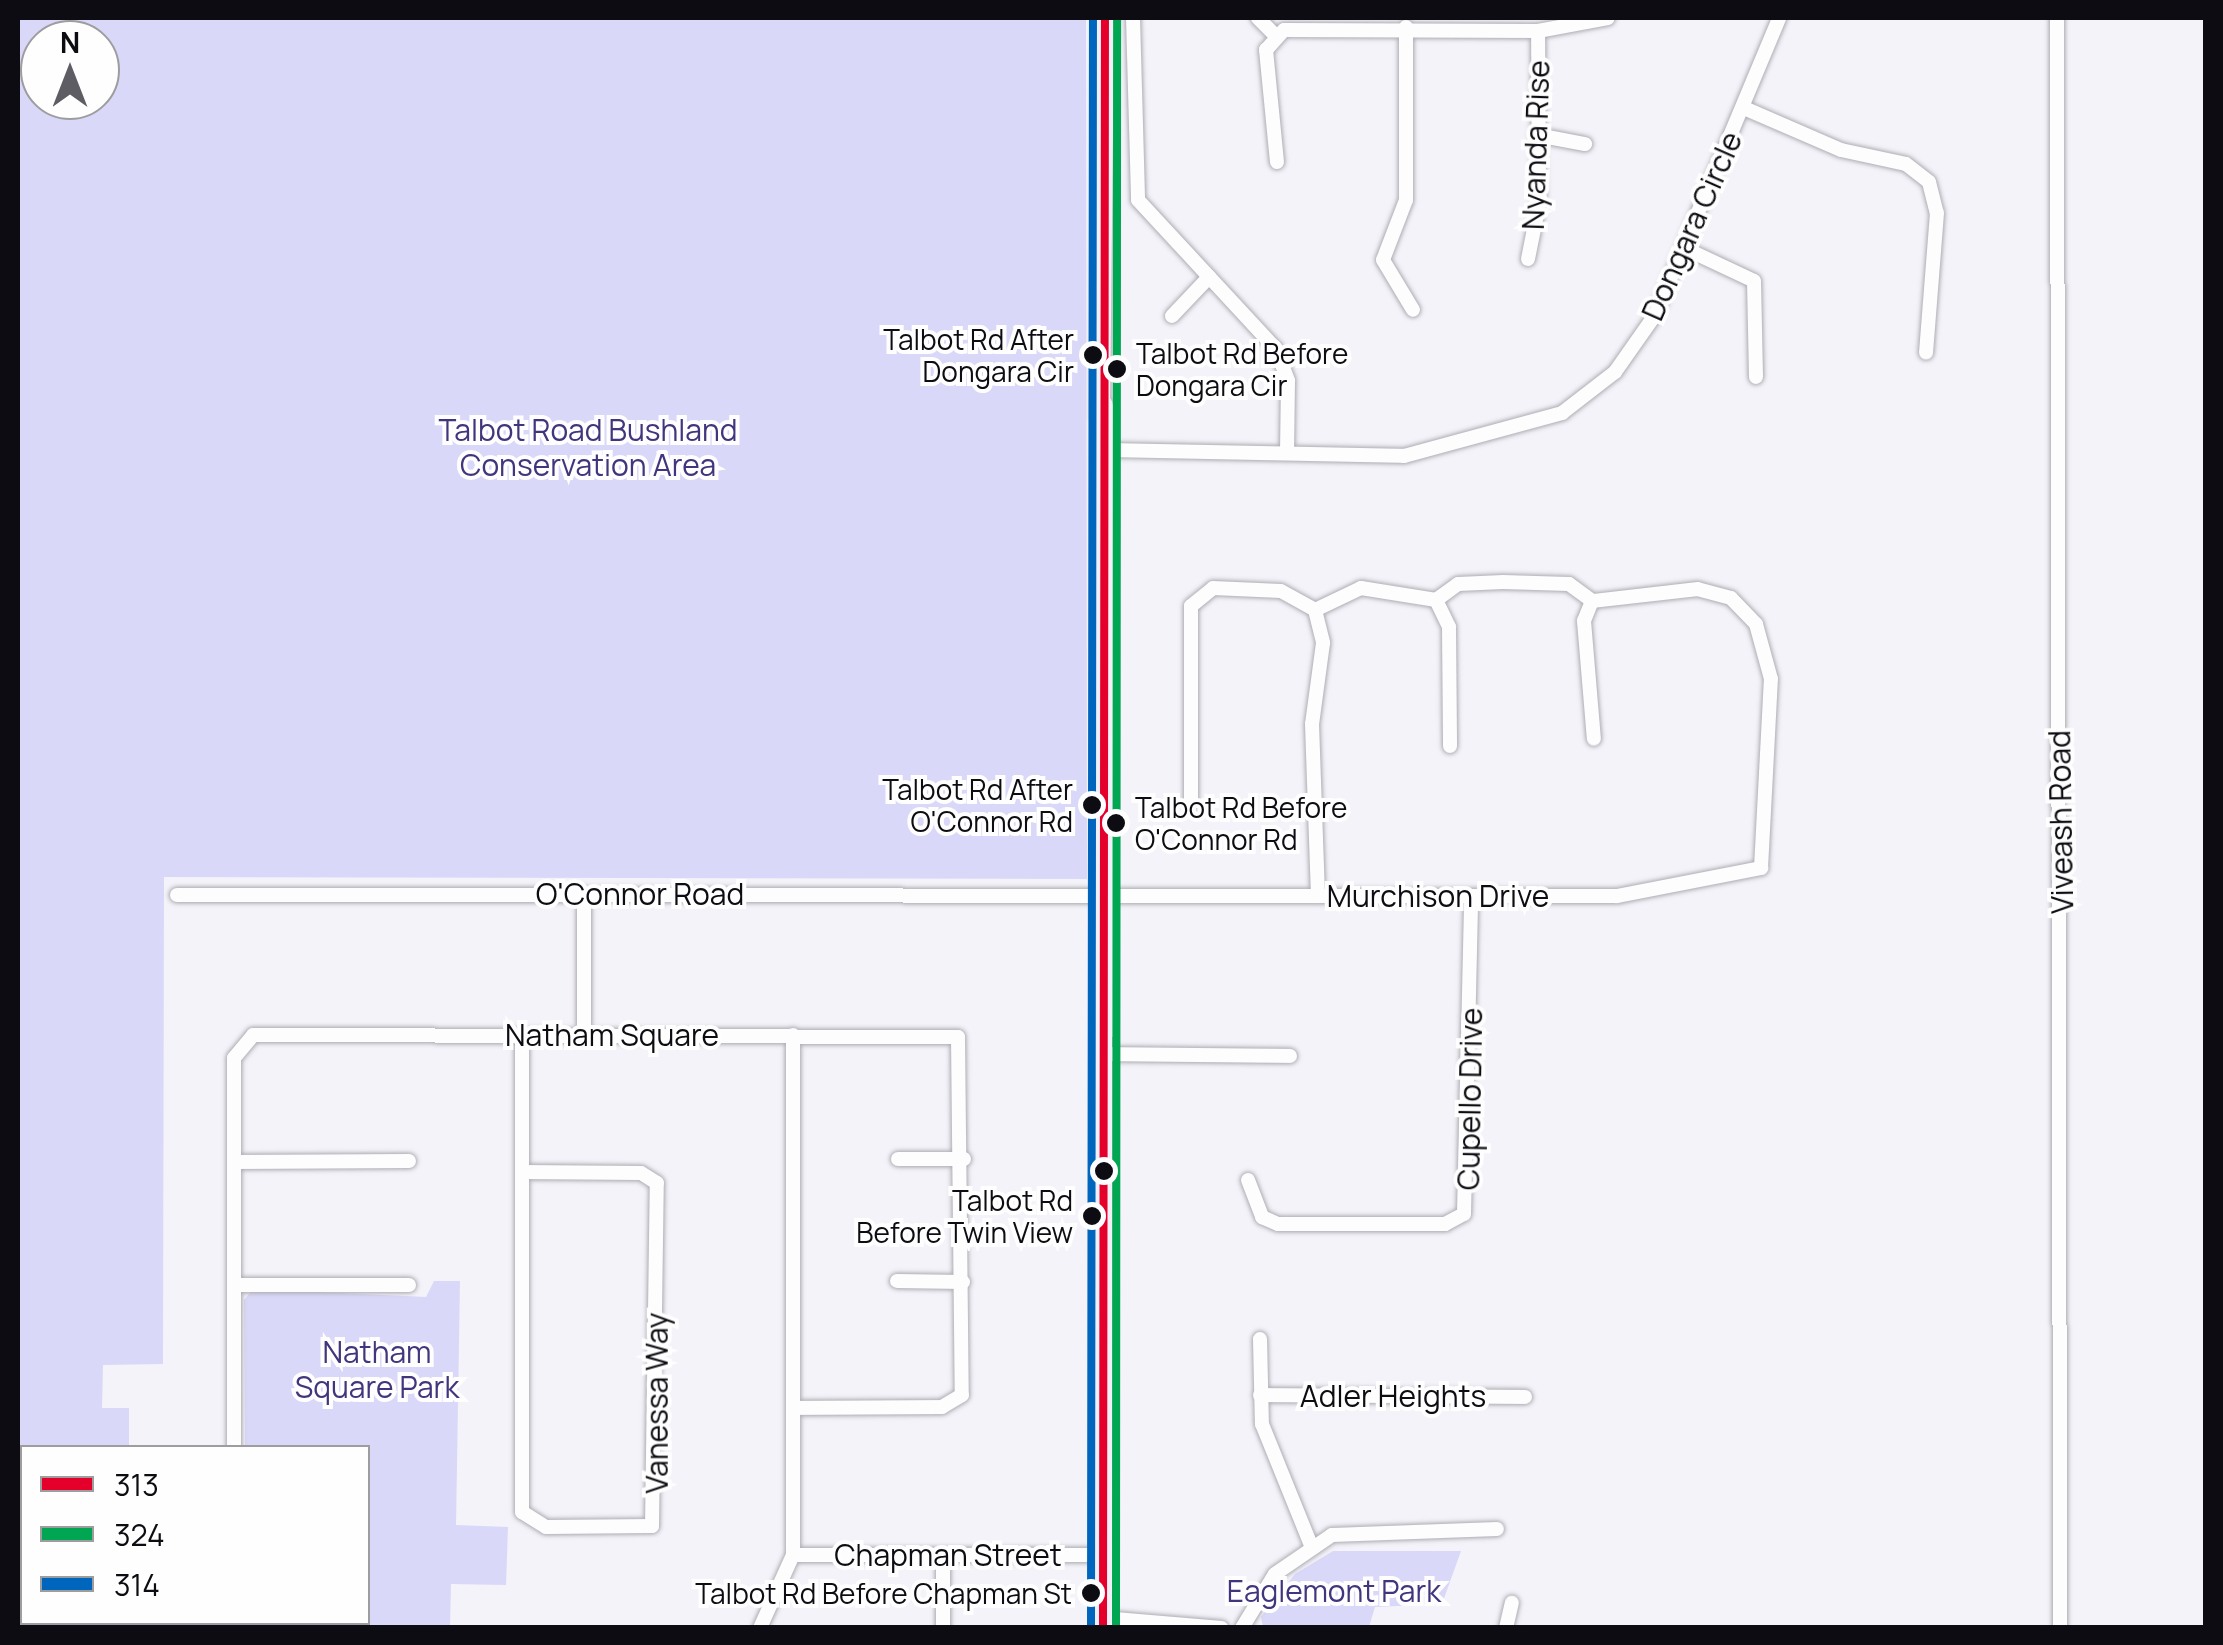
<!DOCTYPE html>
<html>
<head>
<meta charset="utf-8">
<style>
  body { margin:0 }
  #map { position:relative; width:2223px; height:1645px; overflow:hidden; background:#f3f3f9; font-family:Manrope,sans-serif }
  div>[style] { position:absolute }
  .green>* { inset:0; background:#d9d8f8 }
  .roads { filter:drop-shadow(0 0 2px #aeadb4) drop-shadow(0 0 2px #aeadb4) }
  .minor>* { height:14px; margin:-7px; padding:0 7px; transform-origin:7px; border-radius:7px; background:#fdfdfe }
  .major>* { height:18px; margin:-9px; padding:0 9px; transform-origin:9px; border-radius:9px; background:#f1f0f8 }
  .bus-1>* { height:8px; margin:-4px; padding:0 4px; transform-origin:4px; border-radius:4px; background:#e4002b }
  .bus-2>* { height:8px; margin:-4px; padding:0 4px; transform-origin:4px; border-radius:4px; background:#00a651 }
  .bus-3>* { height:8px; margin:-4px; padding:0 4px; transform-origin:4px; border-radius:4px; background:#0065bd }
  .dots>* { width:28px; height:28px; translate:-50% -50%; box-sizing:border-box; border:5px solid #fefefe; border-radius:50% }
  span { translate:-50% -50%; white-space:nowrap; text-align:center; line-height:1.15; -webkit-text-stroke:8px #fefefe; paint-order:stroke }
  .bus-label { font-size:28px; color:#0c0c12 }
  .right { translate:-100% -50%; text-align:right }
  .left { translate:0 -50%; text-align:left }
  .street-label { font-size:30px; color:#0c0c12 }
  .park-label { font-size:30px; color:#41367d }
  .frame { position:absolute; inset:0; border:20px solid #0c0c12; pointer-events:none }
  .legend { position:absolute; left:20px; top:1445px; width:350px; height:180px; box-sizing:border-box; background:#fefefe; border:2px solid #9d9da0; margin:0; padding:12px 18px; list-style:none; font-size:30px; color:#0c0c12 }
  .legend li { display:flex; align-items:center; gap:20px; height:50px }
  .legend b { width:50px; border:2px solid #9d9da0 }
  .north { position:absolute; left:20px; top:20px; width:100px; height:100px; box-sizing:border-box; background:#fefefe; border:2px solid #9d9da0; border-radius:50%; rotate:0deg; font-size:28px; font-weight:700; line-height:40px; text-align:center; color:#0c0c12 }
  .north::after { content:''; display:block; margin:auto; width:35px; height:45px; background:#5d5d63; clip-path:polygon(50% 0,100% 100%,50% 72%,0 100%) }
</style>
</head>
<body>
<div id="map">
  <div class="green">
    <i style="clip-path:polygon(evenodd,18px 18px,1086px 18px,1087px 879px,164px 877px,163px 1364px,103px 1365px,102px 1408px,129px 1408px,129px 1447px,22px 1448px,22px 1622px,128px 1627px,18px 1627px,18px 18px,40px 40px,100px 40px,100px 100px,40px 100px,40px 40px)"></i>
    <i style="clip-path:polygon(434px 1281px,460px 1281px,456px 1525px,508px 1527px,506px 1585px,451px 1584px,450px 1627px,247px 1627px,368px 1622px,368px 1448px,245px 1447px,244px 1300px,253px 1289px,426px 1297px)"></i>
    <i style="clip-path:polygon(1333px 1551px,1461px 1551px,1442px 1604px,1375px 1607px,1369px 1627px,1263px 1627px,1261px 1617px,1295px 1574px)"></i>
  </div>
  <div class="roads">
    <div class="minor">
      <i style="left:1133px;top:18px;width:182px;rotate:88.4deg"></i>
      <i style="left:1138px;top:200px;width:203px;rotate:47.2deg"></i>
      <i style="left:1276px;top:349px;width:34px;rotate:69deg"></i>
      <i style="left:1288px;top:381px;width:72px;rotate:90.8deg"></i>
      <i style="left:1258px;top:18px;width:24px;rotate:45deg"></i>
      <i style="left:2057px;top:18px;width:1610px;rotate:89.89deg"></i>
      <i style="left:1406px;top:27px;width:173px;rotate:90deg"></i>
      <i style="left:1406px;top:200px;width:64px;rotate:111deg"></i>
      <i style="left:1383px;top:260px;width:58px;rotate:59deg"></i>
      <i style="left:1744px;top:108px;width:106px;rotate:23.4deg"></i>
      <i style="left:1841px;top:150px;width:66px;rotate:12.2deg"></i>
      <i style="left:1906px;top:164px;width:29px;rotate:38deg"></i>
      <i style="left:1929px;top:182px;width:32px;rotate:76deg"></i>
      <i style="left:1937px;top:213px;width:140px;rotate:94.5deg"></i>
      <i style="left:1537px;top:135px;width:49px;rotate:10.6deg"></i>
      <i style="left:1277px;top:162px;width:113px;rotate:-95.6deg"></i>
      <i style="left:1266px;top:50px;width:27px;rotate:-48deg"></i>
      <i style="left:1284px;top:30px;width:254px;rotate:0.2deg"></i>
      <i style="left:1538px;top:31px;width:71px;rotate:-10.5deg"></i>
      <i style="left:1684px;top:248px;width:77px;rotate:25.2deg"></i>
      <i style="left:1754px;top:281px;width:96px;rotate:88.8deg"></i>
      <i style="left:1528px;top:259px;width:56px;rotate:-78.7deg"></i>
      <i style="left:1539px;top:204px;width:173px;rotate:-90.3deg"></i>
      <i style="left:1172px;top:316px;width:54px;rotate:-46.5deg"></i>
      <i style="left:1102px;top:450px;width:302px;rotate:1.1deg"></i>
      <i style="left:1404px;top:456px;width:164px;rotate:-15.2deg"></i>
      <i style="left:1562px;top:413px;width:67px;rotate:-37.7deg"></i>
      <i style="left:1615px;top:372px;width:70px;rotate:-54.9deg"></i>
      <i style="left:1655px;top:315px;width:322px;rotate:-67.3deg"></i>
      <i style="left:1436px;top:600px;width:27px;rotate:-36deg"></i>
      <i style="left:1458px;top:584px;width:45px;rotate:-2.5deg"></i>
      <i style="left:1503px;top:582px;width:66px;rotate:1.7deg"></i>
      <i style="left:1569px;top:584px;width:29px;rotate:36deg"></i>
      <i style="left:1315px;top:610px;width:51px;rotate:-25.6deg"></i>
      <i style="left:1361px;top:588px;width:76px;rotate:9.1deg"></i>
      <i style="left:1436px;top:600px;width:30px;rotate:64deg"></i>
      <i style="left:1449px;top:627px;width:119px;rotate:89.5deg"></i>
      <i style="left:1191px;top:803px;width:197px;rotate:-90deg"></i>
      <i style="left:1191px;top:606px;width:28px;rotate:-39deg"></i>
      <i style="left:1213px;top:588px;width:68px;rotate:2.5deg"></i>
      <i style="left:1281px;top:591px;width:39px;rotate:29deg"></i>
      <i style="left:1315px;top:610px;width:34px;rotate:76deg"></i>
      <i style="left:1323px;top:643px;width:82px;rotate:97.7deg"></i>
      <i style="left:1312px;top:724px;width:172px;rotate:88deg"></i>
      <i style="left:584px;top:894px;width:141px;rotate:90deg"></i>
      <i style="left:177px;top:895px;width:1440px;rotate:0.04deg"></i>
      <i style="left:1617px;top:896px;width:147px;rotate:-11deg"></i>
      <i style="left:1761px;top:868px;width:189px;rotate:-87deg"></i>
      <i style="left:1771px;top:679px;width:57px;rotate:-105.3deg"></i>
      <i style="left:1756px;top:624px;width:36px;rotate:-134deg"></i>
      <i style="left:1731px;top:598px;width:34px;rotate:-165deg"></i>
      <i style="left:1698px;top:589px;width:107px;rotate:173.5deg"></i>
      <i style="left:1592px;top:601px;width:22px;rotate:112deg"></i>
      <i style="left:1584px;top:621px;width:118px;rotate:85.2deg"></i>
      <i style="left:522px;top:1036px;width:476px;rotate:90deg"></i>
      <i style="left:522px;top:1512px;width:28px;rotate:32deg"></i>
      <i style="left:546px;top:1527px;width:106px;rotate:-0.5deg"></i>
      <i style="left:652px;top:1526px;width:343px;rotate:-89.2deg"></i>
      <i style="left:657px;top:1183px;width:19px;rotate:-148deg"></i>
      <i style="left:641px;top:1173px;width:119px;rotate:-179.5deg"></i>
      <i style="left:1104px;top:1054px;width:186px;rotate:0.6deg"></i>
      <i style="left:898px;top:1159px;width:66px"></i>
      <i style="left:234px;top:1162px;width:175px;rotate:-0.3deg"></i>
      <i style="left:1248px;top:1180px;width:40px;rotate:69deg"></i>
      <i style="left:1262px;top:1217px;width:17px;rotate:24deg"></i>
      <i style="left:1278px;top:1224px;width:167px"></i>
      <i style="left:1445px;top:1224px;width:21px;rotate:-28deg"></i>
      <i style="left:1464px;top:1214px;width:318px;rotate:-88.7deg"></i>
      <i style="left:897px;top:1281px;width:66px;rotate:0.9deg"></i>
      <i style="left:234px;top:1285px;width:175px"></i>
      <i style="left:1260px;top:1339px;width:85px;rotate:88.7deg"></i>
      <i style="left:1262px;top:1424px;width:131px;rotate:68deg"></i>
      <i style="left:1260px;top:1395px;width:265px;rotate:0.4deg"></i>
      <i style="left:234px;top:1448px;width:390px;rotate:-90deg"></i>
      <i style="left:234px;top:1058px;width:30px;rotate:-50deg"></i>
      <i style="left:253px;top:1035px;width:705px;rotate:0.16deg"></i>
      <i style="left:958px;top:1037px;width:358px;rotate:89.4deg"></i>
      <i style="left:962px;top:1395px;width:23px;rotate:149deg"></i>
      <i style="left:942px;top:1407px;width:149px;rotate:179.6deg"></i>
      <i style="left:793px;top:1555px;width:311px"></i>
      <i style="left:1103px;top:1618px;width:119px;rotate:4.8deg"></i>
      <i style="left:233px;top:1628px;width:6px;rotate:-90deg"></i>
      <i style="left:760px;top:1628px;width:80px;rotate:-65.7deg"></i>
      <i style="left:793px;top:1555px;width:520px;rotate:-90deg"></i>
      <i style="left:943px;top:1628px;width:71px;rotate:-90deg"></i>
      <i style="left:1242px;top:1628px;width:63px;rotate:-58.6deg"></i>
      <i style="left:1275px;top:1574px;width:69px;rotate:-34.4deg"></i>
      <i style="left:1332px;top:1535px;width:165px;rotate:-2.1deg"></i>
      <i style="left:1506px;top:1628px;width:26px;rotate:-77deg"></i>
    </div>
    <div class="major">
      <i style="left:1101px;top:416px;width:398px;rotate:-89.4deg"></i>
      <i style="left:1103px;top:1628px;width:1223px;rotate:-89.95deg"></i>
    </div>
  </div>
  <div class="bus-1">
    <i style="left:1103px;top:1628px;width:1610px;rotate:-89.93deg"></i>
  </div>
  <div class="bus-2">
    <i style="left:1116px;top:1628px;width:1610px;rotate:-89.96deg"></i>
  </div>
  <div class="bus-3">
    <i style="left:1091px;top:1628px;width:1610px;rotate:-89.93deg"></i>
  </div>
  <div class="dots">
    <i style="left:1093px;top:355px;background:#0c0c12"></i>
    <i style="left:1117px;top:369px;background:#0c0c12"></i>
    <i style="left:1092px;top:805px;background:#0c0c12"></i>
    <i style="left:1116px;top:823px;background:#0c0c12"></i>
    <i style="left:1104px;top:1171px;background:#0c0c12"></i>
    <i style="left:1092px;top:1216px;background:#0c0c12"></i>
    <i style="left:1091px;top:1593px;background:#0c0c12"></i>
  </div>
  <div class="bus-label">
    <span class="right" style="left:1074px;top:355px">Talbot Rd After<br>Dongara Cir</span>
    <span class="left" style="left:1136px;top:369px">Talbot Rd Before<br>Dongara Cir</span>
    <span class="right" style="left:1073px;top:805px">Talbot Rd After<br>O'Connor Rd</span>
    <span class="left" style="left:1135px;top:823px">Talbot Rd Before<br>O'Connor Rd</span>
    <span class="right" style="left:1073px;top:1216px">Talbot Rd<br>Before Twin View</span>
    <span class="right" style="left:1072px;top:1593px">Talbot Rd Before Chapman St</span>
  </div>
  <div class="street-label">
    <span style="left:1536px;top:145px;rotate:-88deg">Nyanda Rise</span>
    <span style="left:1692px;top:226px;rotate:-66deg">Dongara Circle</span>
    <span style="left:2061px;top:822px;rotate:-91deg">Viveash Road</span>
    <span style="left:640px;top:894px">O'Connor Road</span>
    <span style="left:1438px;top:896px">Murchison Drive</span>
    <span style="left:612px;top:1035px">Natham Square</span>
    <span style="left:1470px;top:1099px;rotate:-89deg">Cupello Drive</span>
    <span style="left:1393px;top:1396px">Adler Heights</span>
    <span style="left:657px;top:1403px;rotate:-90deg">Vanessa Way</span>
    <span style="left:948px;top:1555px">Chapman Street</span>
  </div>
  <div class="park-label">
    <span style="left:588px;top:447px">Talbot Road Bushland<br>Conservation Area</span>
    <span style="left:377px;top:1369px">Natham<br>Square Park</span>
    <span style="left:1334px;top:1591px">Eaglemont Park</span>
  </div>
  <div class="frame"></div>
  <ul class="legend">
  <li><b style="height:12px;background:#e4002b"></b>313</li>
  <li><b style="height:12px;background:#00a651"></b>324</li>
  <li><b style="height:12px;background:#0065bd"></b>314</li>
  </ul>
  <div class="north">N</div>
</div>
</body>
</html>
